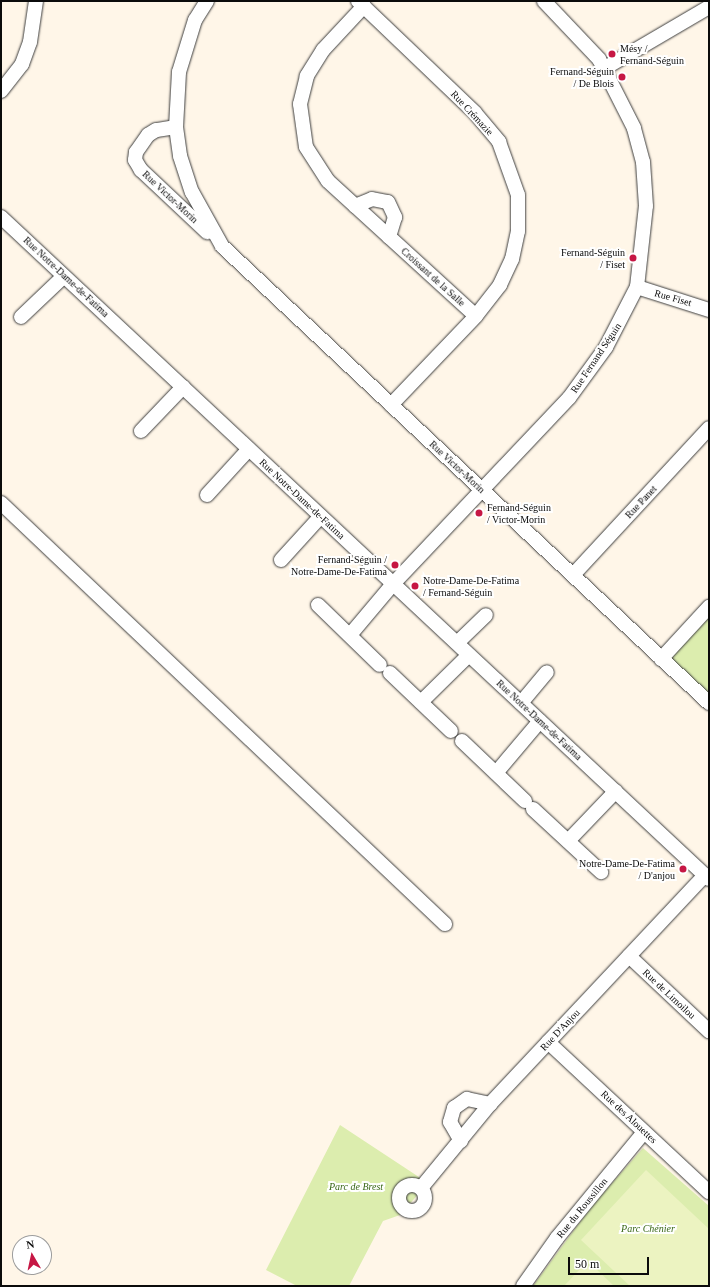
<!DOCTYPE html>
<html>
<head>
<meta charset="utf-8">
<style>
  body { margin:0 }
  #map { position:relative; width:710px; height:1287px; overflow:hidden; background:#fff6e8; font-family:Georgia,serif }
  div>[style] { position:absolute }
  .green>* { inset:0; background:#dcedae }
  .pitch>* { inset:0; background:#ecf3c1 }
  .roads { filter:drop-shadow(0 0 1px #3e3e3e) drop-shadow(0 0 1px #3e3e3e) }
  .minor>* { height:14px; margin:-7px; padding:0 7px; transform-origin:7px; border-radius:7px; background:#fff }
  .minor>.ring { margin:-7px; padding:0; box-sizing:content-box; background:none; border:14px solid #fff; border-radius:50% }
  .dots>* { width:11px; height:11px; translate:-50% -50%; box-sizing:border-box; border:2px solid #fff; border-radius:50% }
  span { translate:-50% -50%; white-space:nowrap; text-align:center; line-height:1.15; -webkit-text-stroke:4px #fff; paint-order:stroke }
  .poi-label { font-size:10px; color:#0b0b0b }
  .left { translate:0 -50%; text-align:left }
  .right { translate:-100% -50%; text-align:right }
  .street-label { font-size:10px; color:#0b0b0b }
  .park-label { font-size:10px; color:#386716; font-style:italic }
  .frame { position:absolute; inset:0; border:2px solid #0b0b0b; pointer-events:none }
  .north { position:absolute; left:12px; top:1235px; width:40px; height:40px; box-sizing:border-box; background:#fff; border:1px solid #9d9d9d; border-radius:50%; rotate:351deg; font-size:11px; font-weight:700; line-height:16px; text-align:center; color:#0b0b0b }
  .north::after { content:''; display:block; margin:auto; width:14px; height:18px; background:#c61744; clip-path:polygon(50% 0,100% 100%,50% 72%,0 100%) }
  .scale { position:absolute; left:568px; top:1257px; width:81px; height:18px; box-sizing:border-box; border:2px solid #0b0b0b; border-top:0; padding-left:5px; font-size:12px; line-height:14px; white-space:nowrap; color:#0b0b0b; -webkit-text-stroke:3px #fff; paint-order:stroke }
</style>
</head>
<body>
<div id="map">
  <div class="green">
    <i style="clip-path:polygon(709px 611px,709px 697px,663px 658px)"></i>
    <i style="clip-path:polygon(340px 1125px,428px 1183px,400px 1215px,383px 1221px,349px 1286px,297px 1286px,266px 1270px)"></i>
    <i style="clip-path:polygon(643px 1148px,709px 1206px,709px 1286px,533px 1286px,591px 1207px)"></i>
  </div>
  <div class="pitch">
    <i style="clip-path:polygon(646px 1170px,709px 1229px,709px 1286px,630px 1286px,581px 1240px)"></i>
    <i style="clip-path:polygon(594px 1267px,614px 1286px,564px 1286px,581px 1268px)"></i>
  </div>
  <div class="roads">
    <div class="minor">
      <i style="left:207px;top:1px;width:22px;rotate:122deg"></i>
      <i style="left:195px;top:20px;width:54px;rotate:107.1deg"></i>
      <i style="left:179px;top:72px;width:55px;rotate:93.1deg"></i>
      <i style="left:176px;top:127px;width:29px;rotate:82deg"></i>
      <i style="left:180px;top:156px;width:38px;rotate:72deg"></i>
      <i style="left:192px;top:192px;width:62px;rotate:60.9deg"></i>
      <i style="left:222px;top:246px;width:668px;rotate:43.18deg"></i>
      <i style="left:358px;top:1px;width:162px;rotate:43.7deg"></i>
      <i style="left:475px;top:113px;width:38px;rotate:50deg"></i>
      <i style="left:499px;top:142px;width:56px;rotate:70.3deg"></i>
      <i style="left:518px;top:195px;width:36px;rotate:90deg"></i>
      <i style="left:518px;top:231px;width:29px;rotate:102deg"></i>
      <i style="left:512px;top:259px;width:29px;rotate:115deg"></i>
      <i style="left:500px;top:285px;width:39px;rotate:128deg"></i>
      <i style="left:476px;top:316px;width:123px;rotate:133.7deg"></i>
      <i style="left:364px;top:6px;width:60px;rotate:133deg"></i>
      <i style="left:323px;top:50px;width:31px;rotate:122deg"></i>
      <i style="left:307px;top:76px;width:29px;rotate:104deg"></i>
      <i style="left:300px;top:104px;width:43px;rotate:82.1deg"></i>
      <i style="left:306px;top:147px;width:40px;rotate:57.1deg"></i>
      <i style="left:328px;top:181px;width:200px;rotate:42.4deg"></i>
      <i style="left:605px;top:68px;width:121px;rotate:-30.4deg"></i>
      <i style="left:1px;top:91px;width:34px;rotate:-52deg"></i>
      <i style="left:22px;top:64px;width:23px;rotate:-70deg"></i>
      <i style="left:30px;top:42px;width:41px;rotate:-81.7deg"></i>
      <i style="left:176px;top:127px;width:20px;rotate:171deg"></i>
      <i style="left:156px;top:130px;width:9px;rotate:148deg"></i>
      <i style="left:148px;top:135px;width:21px;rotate:125deg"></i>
      <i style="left:136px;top:152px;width:8px;rotate:97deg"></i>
      <i style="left:135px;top:160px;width:12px;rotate:59deg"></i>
      <i style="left:141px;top:170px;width:91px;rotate:43.2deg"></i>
      <i style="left:355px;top:206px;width:18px;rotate:-22deg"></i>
      <i style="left:372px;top:199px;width:16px;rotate:11deg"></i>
      <i style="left:388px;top:202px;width:17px;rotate:65deg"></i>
      <i style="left:395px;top:217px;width:21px;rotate:107deg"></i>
      <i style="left:1px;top:217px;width:969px;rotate:43.08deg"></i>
      <i style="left:637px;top:287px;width:76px;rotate:17.7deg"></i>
      <i style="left:21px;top:317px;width:59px;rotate:-43.6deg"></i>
      <i style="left:141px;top:431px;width:61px;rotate:-46.3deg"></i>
      <i style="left:207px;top:495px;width:62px;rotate:-47.6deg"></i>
      <i style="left:1px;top:503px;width:612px;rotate:43.48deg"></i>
      <i style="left:281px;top:560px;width:59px;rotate:-47.7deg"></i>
      <i style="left:573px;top:575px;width:200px;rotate:-47.2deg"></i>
      <i style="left:318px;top:605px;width:86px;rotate:44.1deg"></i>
      <i style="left:350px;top:635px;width:67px;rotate:-49.9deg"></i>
      <i style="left:393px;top:584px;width:256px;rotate:-46.6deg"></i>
      <i style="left:569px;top:398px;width:63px;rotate:-54deg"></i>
      <i style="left:606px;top:347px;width:68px;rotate:-62.7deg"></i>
      <i style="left:637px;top:287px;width:81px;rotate:-83.7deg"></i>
      <i style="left:646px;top:206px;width:44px;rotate:-93.9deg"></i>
      <i style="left:643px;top:162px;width:35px;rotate:-105deg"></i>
      <i style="left:634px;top:128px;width:77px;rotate:-116.9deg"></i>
      <i style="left:599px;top:59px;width:80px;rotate:-133.5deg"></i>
      <i style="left:457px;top:643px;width:40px;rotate:-44deg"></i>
      <i style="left:661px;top:659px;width:71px;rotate:-47.3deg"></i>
      <i style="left:390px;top:673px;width:84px;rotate:43.6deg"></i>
      <i style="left:421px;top:702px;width:67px;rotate:-44.4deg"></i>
      <i style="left:521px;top:703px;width:40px;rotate:-50deg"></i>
      <i style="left:462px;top:741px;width:87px;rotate:43.6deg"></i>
      <i style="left:496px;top:773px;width:68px;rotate:-49.8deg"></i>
      <i style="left:533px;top:809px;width:93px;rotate:42.8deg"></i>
      <i style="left:568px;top:841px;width:69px;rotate:-46.2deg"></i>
      <i style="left:629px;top:956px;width:110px;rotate:43.2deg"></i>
      <i style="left:548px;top:1042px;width:220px;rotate:43deg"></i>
      <i style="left:461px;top:1141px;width:22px;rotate:-120deg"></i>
      <i style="left:450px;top:1122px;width:15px;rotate:-74deg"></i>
      <i style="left:454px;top:1108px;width:16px;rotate:-35deg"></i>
      <i style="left:467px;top:1099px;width:24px;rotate:12deg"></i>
      <i class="ring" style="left:399px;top:1185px;width:12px;height:12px"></i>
      <i style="left:421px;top:1188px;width:109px;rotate:-50.6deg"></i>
      <i style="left:490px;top:1104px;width:314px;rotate:-46.8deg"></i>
      <i style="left:523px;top:1286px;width:59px;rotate:-54.7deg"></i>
      <i style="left:557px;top:1238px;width:137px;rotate:-50.6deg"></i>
    </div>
  </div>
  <div class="dots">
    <i style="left:612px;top:54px;background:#c61744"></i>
    <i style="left:622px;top:77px;background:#c61744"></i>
    <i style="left:633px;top:258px;background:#c61744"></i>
    <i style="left:479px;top:513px;background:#c61744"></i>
    <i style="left:395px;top:565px;background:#c61744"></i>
    <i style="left:415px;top:586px;background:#c61744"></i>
    <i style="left:683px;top:869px;background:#c61744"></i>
  </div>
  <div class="poi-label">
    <span class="left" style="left:620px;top:54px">Mésy /<br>Fernand-Séguin</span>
    <span class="right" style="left:614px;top:77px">Fernand-Séguin<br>/ De Blois</span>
    <span class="right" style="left:625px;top:258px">Fernand-Séguin<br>/ Fiset</span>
    <span class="left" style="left:487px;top:513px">Fernand-Séguin<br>/ Victor-Morin</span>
    <span class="right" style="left:387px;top:565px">Fernand-Séguin /<br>Notre-Dame-De-Fatima</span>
    <span class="left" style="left:423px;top:586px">Notre-Dame-De-Fatima<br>/ Fernand-Séguin</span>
    <span class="right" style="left:675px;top:869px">Notre-Dame-De-Fatima<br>/ D'anjou</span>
  </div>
  <div class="street-label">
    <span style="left:472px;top:113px;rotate:47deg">Rue Crémazie</span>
    <span style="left:170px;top:197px;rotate:43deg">Rue Victor-Morin</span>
    <span style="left:66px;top:277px;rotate:43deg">Rue Notre-Dame-de-Fatima</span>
    <span style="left:433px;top:277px;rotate:42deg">Croissant de la Salle</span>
    <span style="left:673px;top:298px;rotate:16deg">Rue Fiset</span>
    <span style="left:596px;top:358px;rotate:-56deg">Rue Fernand Séguin</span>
    <span style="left:457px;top:467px;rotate:43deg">Rue Victor-Morin</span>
    <span style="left:302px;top:499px;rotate:43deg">Rue Notre-Dame-de-Fatima</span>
    <span style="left:641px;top:502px;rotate:-47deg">Rue Panet</span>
    <span style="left:539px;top:720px;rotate:43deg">Rue Notre-Dame-de-Fatima</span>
    <span style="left:669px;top:994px;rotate:43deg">Rue de Limoilou</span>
    <span style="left:560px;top:1030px;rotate:-47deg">Rue D'Anjou</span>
    <span style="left:629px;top:1117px;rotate:43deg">Rue des Alouettes</span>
    <span style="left:582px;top:1208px;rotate:-51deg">Rue du Roussillon</span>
  </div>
  <div class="park-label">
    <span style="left:356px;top:1187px">Parc de Brest</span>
    <span style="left:648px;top:1229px">Parc Chénier</span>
  </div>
  <div class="frame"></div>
  <div class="north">N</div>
  <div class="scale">50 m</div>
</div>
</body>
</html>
